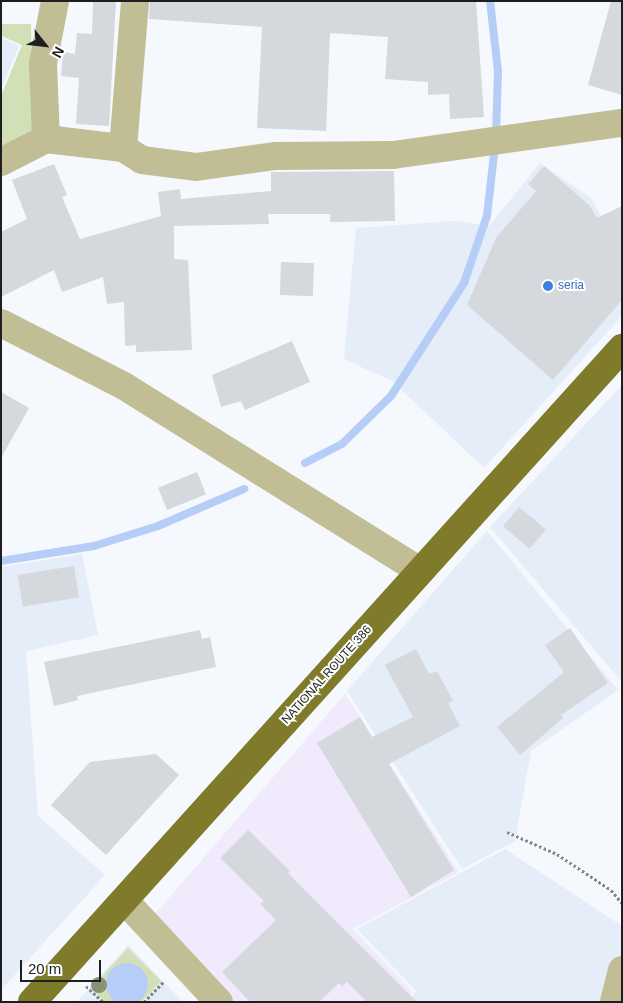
<!DOCTYPE html>
<html>
<head>
<meta charset="utf-8">
<style>
  body { margin:0 }
  #map { position:relative; width:623px; height:1003px; overflow:hidden; background:#f5f8fc; font-family:Arial,sans-serif }
  div>[style] { position:absolute }
  .built>* { inset:0; background:#e5edf8 }
  .industrial>* { inset:0; background:#f0eafc }
  .green>* { inset:0; background:#d2e0b8 }
  .water>* { inset:0; background:#b6cdf8 }
  .round { border-radius:50% }
  .stream>* { height:8px; margin:-4px; padding:0 4px; transform-origin:4px; border-radius:4px; background:#b6cdf8 }
  .building>* { inset:0; background:#d5d8dc; transform-origin:0 0 }
  .path>* { height:3px; margin-top:-1.5px; transform-origin:0; background:repeating-linear-gradient(90deg,#848688 0 2.5px,transparent 0 5px) }
  .minor>* { height:28px; margin:-14px; padding:0 14px; transform-origin:14px; border-radius:14px; background:#c1be95 }
  .highway>* { height:28px; margin:-14px; padding:0 14px; transform-origin:14px; border-radius:14px; background:#807a2b }
  .trees>* { width:16px; height:16px; margin:-8px; border-radius:50%; background:#899277 }
  .dots>* { width:14px; height:14px; translate:-50% -50%; box-sizing:border-box; border:2px solid #fff; border-radius:50% }
  span { translate:-50% -50%; white-space:nowrap; text-align:center; line-height:1.15; -webkit-text-stroke:4px #fff; paint-order:stroke }
  .shop-label { font-size:12px; color:#366cbe }
  .left { translate:0 -50%; text-align:left }
  .street-label { font-size:12px; color:#1d1e1f }
  .frame { position:absolute; inset:0; border:2px solid #1d1e1f; pointer-events:none }
  .north { position:absolute; left:20px; top:20px; width:50px; height:50px; -webkit-text-stroke:4px #fff; paint-order:stroke; rotate:119deg; font-size:14px; font-weight:700; line-height:20px; text-align:center; color:#1d1e1f }
  .north::after { content:''; display:block; margin:auto; width:18px; height:22px; background:#1d1e1f; clip-path:polygon(50% 0,100% 100%,50% 72%,0 100%) }
  .scale { position:absolute; left:20px; top:960px; width:81px; height:22px; box-sizing:border-box; border:2px solid #1d1e1f; border-top:0; padding-left:6px; font-size:15px; line-height:18px; white-space:nowrap; color:#1d1e1f; -webkit-text-stroke:4px #fff; paint-order:stroke }
</style>
</head>
<body>
<div id="map">
  <div class="built">
    <i style="clip-path:polygon(1px 38px,19px 46px,1px 89px)"></i>
    <i style="clip-path:polygon(540px 163px,591px 198px,622px 254px,622px 316px,484px 468px,392px 381px,344px 359px,356px 228px,455px 221px,489px 226px)"></i>
    <i style="clip-path:polygon(622px 385px,622px 682px,490px 527px)"></i>
    <i style="clip-path:polygon(487px 531px,618px 690px,531px 751px,515px 841px,462px 869px,347px 691px)"></i>
    <i style="clip-path:polygon(82px 554px,98px 635px,26px 651px,38px 816px,105px 875px,1px 990px,1px 567px)"></i>
    <i style="clip-path:polygon(505px 849px,622px 926px,622px 1002px,409px 1002px,416px 991px,357px 929px)"></i>
    <i style="clip-path:polygon(128px 945px,183px 1002px,77px 1002px)"></i>
  </div>
  <div class="industrial">
    <i style="clip-path:polygon(345px 694px,459px 872px,353px 929px,413px 992px,406px 1002px,225px 1002px,150px 920px)"></i>
  </div>
  <div class="green">
    <i style="clip-path:polygon(1px 24px,31px 24px,33px 139px,1px 153px,1px 96px,22px 45px,1px 36px)"></i>
    <i style="clip-path:polygon(128px 948px,161px 981px,141px 1002px,105px 1002px,91px 988px)"></i>
  </div>
  <div class="water">
    <i class="round" style="left:106px;top:963px;width:42px;height:42px"></i>
  </div>
  <div class="stream">
    <i style="left:490px;top:1px;width:70px;rotate:83.5deg"></i>
    <i style="left:498px;top:71px;width:64px;rotate:91.8deg"></i>
    <i style="left:305px;top:463px;width:42px;rotate:-27.2deg"></i>
    <i style="left:342px;top:444px;width:69px;rotate:-44.4deg"></i>
    <i style="left:391px;top:396px;width:135px;rotate:-57.1deg"></i>
    <i style="left:464px;top:283px;width:71px;rotate:-71.1deg"></i>
    <i style="left:487px;top:216px;width:70px;rotate:-83.5deg"></i>
    <i style="left:1px;top:561px;width:94px;rotate:-9.2deg"></i>
    <i style="left:94px;top:546px;width:67px;rotate:-17.4deg"></i>
    <i style="left:158px;top:526px;width:94px;rotate:-23.3deg"></i>
  </div>
  <div class="building">
    <i style="clip-path:polygon(93px 1px,116px 1px,109px 126px,76px 124px,79px 78px,61px 76px,63px 52px,75px 54px,77px 33px,92px 34px)"></i>
    <i style="clip-path:polygon(150px 1px,476px 1px,484px 117px,450px 119px,449px 94px,428px 95px,428px 82px,385px 79px,388px 37px,330px 33px,326px 131px,257px 128px,262px 27px,149px 19px)"></i>
    <i style="clip-path:polygon(611px 1px,622px 1px,622px 95px,588px 85px)"></i>
    <i style="clip-path:polygon(54px 164px,67px 195px,62px 197px,80px 239px,161px 216px,158px 192px,180px 189px,181px 199px,271px 191px,271px 172px,276px 172px,394px 171px,395px 221px,330px 222px,330px 214px,268px 214px,269px 224px,174px 226px,174px 259px,188px 260px,192px 350px,136px 352px,136px 345px,125px 346px,124px 302px,107px 304px,103px 277px,62px 292px,54px 270px,1px 297px,1px 232px,27px 219px,12px 180px)"></i>
    <i style="clip-path:polygon(544px 166px,589px 205px,597px 218px,622px 206px,622px 300px,553px 380px,467px 305px,496px 238px,536px 191px,528px 184px)"></i>
    <i style="left:281px;top:262px;width:33px;height:33px;rotate:2deg"></i>
    <i style="clip-path:polygon(292px 341px,310px 382px,245px 410px,241px 401px,221px 407px,212px 375px)"></i>
    <i style="clip-path:polygon(1px 392px,29px 408px,1px 458px)"></i>
    <i style="left:197px;top:472px;width:24px;height:42px;rotate:68deg"></i>
    <i style="left:519px;top:507px;width:35px;height:25px;rotate:40deg"></i>
    <i style="left:74px;top:566px;width:32px;height:57px;rotate:81deg"></i>
    <i style="clip-path:polygon(570px 628px,608px 683px,561px 715px,563px 718px,520px 755px,497px 727px,564px 672px,545px 645px)"></i>
    <i style="clip-path:polygon(200px 630px,202px 639px,210px 637px,216px 667px,77px 696px,78px 700px,54px 706px,44px 662px)"></i>
    <i style="clip-path:polygon(416px 649px,429px 674px,437px 671px,453px 701px,448px 703px,460px 726px,389px 764px,454px 870px,411px 897px,317px 743px,360px 717px,372px 737px,413px 717px,385px 665px)"></i>
    <i style="clip-path:polygon(156px 754px,179px 775px,106px 855px,51px 805px,90px 762px)"></i>
    <i style="clip-path:polygon(248px 830px,290px 871px,288px 873px,417px 1002px,367px 1002px,347px 982px,342px 986px,339px 983px,319px 1002px,250px 1002px,222px 972px,276px 920px,260px 904px,264px 901px,220px 858px)"></i>
  </div>
  <div class="path">
    <i style="left:507px;top:832px;width:55px;rotate:23.7deg"></i>
    <i style="left:557px;top:854px;width:65px;rotate:33.7deg"></i>
    <i style="left:611px;top:890px;width:17px;rotate:50deg"></i>
    <i style="left:86px;top:986px;width:23px;rotate:43deg"></i>
    <i style="left:144px;top:1002px;width:28px;rotate:-46deg"></i>
  </div>
  <div class="minor">
    <i style="left:46px;top:139px;width:76px;rotate:-92.3deg"></i>
    <i style="left:43px;top:63px;width:63px;rotate:-79deg"></i>
    <i style="left:123px;top:148px;width:147px;rotate:-85.3deg"></i>
    <i style="left:1px;top:162px;width:51px;rotate:-27.1deg"></i>
    <i style="left:46px;top:139px;width:78px;rotate:6.7deg"></i>
    <i style="left:123px;top:148px;width:22px;rotate:32deg"></i>
    <i style="left:142px;top:160px;width:54px;rotate:7.4deg"></i>
    <i style="left:196px;top:167px;width:80px;rotate:-7.9deg"></i>
    <i style="left:275px;top:156px;width:118px;rotate:-0.5deg"></i>
    <i style="left:393px;top:155px;width:231px;rotate:-8deg"></i>
    <i style="left:1px;top:323px;width:138px;rotate:27.1deg"></i>
    <i style="left:124px;top:386px;width:348px;rotate:32deg"></i>
    <i style="left:125px;top:901px;width:138px;rotate:47.1deg"></i>
    <i style="left:614px;top:1002px;width:33px;rotate:-76deg"></i>
  </div>
  <div class="highway">
    <i style="left:32px;top:1002px;width:881px;rotate:-47.95deg"></i>
  </div>
  <div class="trees">
    <i style="left:99px;top:985px"></i>
  </div>
  <div class="dots">
    <i style="left:548px;top:286px;background:#3f7fe0"></i>
  </div>
  <div class="shop-label">
    <span class="left" style="left:558px;top:286px">seria</span>
  </div>
  <div class="street-label">
    <span style="left:327px;top:675px;rotate:-48deg">NATIONAL ROUTE 386</span>
  </div>
  <div class="frame"></div>
  <div class="north">N</div>
  <div class="scale">20 m</div>
</div>
</body>
</html>
